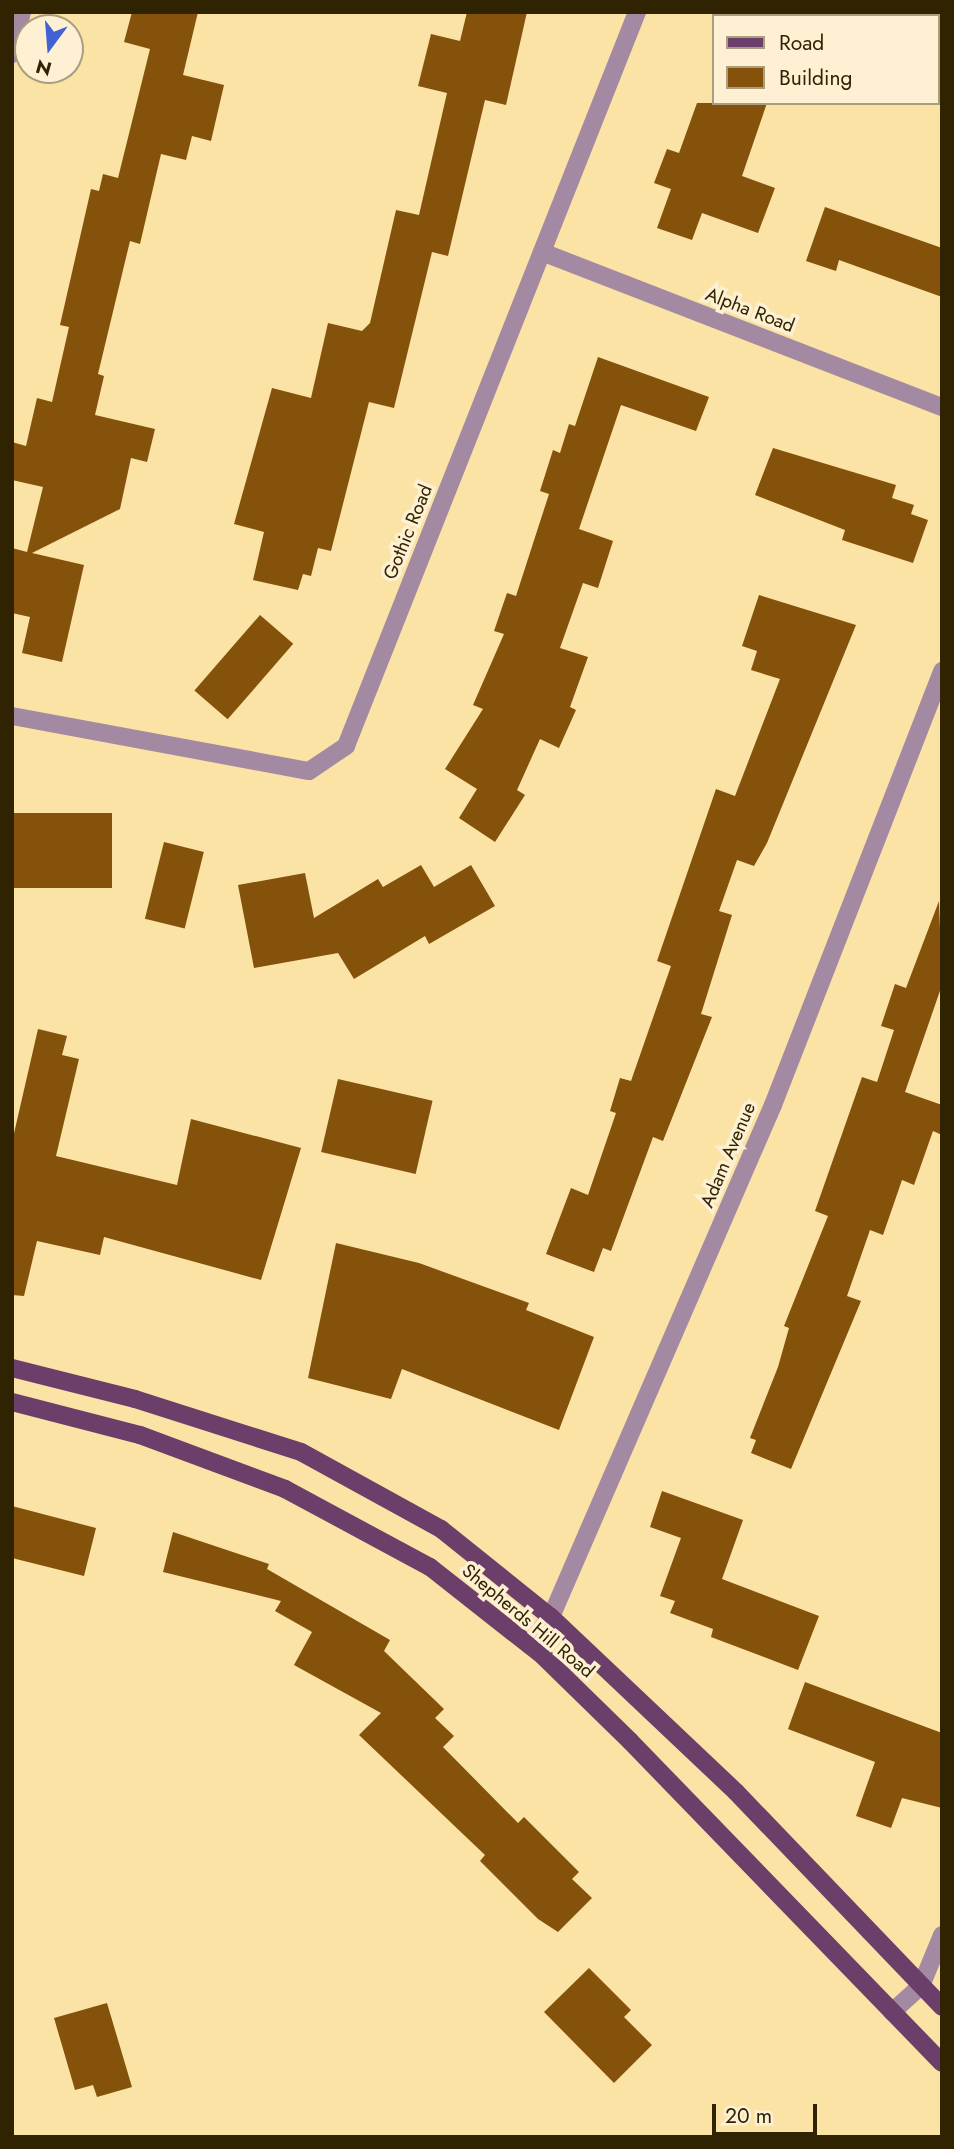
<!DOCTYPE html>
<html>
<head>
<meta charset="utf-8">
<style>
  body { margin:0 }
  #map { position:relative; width:954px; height:2149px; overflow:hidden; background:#fbe2a5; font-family:Jost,sans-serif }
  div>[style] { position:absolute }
  .building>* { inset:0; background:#84520a; transform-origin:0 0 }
  .minor>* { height:18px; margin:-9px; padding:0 9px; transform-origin:9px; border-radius:9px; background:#a38aa2 }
  .major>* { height:18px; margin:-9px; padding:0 9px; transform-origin:9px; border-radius:9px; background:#6b3f6a }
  span { translate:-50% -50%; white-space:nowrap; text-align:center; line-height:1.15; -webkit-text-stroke:7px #fdf0d3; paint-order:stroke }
  .street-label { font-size:19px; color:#2f2302 }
  .frame { position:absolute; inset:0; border:14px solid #2f2302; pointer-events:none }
  .legend { position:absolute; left:712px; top:14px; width:228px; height:91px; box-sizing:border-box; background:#fdf0d3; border:2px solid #ab9e7f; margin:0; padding:9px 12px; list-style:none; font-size:21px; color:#2f2302 }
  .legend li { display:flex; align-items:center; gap:14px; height:35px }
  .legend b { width:35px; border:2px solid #ab9e7f }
  .north { position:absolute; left:14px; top:14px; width:70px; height:70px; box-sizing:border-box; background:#fdf0d3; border:2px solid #ab9e7f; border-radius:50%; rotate:196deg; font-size:19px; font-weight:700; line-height:28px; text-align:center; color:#2f2302 }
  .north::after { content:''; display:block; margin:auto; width:24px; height:32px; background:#4162d5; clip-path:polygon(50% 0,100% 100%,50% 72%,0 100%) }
  .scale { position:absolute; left:712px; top:2104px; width:105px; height:32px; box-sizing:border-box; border:4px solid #2f2302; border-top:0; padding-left:9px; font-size:21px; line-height:24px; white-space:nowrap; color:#2f2302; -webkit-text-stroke:5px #fdf0d3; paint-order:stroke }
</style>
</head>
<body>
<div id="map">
  <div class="building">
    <i style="clip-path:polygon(132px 12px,198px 12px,183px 75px,224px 85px,211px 141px,192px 136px,186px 160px,161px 154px,140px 244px,130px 241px,98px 374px,104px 376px,95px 415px,155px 429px,147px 462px,131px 458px,120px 509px,32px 553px,84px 565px,62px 662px,22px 653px,30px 617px,12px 613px,12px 548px,27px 552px,43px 487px,12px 480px,12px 442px,26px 446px,37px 398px,52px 402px,69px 327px,60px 325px,91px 189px,99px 191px,103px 174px,118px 178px,150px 49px,124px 42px)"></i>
    <i style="clip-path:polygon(467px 12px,527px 12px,506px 105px,485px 100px,448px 256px,432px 252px,394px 408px,369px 402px,331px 551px,318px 548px,311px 576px,303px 574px,298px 590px,253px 580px,264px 532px,234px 524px,272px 388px,311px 398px,328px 323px,362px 331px,370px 323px,396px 210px,419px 215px,447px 93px,418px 86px,431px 34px,460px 41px)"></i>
    <i style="clip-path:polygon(697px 103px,767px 103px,742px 176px,775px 188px,758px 233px,702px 213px,692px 240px,657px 228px,671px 189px,654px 183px,667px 149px,679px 153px)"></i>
    <i style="clip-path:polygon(825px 207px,942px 248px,942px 297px,839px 260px,836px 271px,806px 261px)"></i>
    <i style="clip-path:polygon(598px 357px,709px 397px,696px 431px,621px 405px,579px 529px,613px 541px,598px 588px,583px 583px,560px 648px,588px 657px,570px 707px,576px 710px,559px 748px,540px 739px,517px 790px,525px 795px,495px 842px,459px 818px,477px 789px,445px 769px,483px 709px,473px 705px,504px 634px,494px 631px,507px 593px,516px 596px,549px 494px,540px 491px,553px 450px,560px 453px,569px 424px,575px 426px)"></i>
    <i style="clip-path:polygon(773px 448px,896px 485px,892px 498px,914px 505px,911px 514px,928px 520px,913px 563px,842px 540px,845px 530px,755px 495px)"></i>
    <i style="clip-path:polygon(759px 595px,856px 625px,767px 843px,754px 866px,737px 860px,719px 911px,732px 915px,701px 1014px,712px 1017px,663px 1141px,653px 1137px,611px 1251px,603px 1248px,594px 1272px,546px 1254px,571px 1188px,588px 1195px,616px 1113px,610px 1111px,620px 1078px,631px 1081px,671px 966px,657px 961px,716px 789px,735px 796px,780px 679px,751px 670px,757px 651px,742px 646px)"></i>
    <i style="left:260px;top:615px;width:44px;height:100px;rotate:41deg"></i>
    <i style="left:12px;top:813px;width:100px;height:75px"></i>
    <i style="left:164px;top:842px;width:41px;height:79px;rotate:14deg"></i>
    <i style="clip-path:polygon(421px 865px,434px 887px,471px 865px,495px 906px,429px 944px,425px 936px,354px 979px,338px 953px,254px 968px,238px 885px,305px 873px,314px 918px,378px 879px,383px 887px)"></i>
    <i style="clip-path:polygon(939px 901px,942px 985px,905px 1092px,942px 1105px,942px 1135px,933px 1131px,914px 1185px,902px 1180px,883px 1235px,870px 1230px,847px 1296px,861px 1301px,791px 1469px,751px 1453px,756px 1440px,750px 1438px,778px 1367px,789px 1328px,784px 1326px,828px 1216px,815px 1211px,862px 1077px,877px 1082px,894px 1030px,881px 1026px,895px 984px,906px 988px)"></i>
    <i style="clip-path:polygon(38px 1029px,67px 1036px,62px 1055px,79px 1059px,56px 1156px,177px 1185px,191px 1119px,301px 1148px,261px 1280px,104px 1237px,100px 1255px,37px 1241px,24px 1296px,12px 1295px,12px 1142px)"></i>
    <i style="left:338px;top:1079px;width:97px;height:75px;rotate:13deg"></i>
    <i style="clip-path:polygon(336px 1243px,419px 1263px,529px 1303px,526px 1310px,594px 1337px,559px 1430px,402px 1369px,391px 1399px,308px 1378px)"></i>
    <i style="clip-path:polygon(662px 1491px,743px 1520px,722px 1579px,819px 1616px,798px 1670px,711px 1637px,713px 1629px,670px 1613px,675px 1601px,660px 1596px,681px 1538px,650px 1527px)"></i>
    <i style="clip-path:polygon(12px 1506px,96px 1528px,84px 1576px,12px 1558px)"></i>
    <i style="clip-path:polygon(173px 1532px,269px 1564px,267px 1569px,390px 1640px,384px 1651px,444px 1709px,435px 1718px,454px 1736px,443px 1747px,518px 1823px,524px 1817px,579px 1872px,572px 1879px,592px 1898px,558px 1932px,538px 1919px,480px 1861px,485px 1855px,359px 1735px,381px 1713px,294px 1665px,312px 1632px,275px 1611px,281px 1601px,163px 1572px)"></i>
    <i style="clip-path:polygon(805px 1682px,942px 1733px,942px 1808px,902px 1798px,891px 1828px,856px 1816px,875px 1762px,788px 1729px)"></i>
    <i style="clip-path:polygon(589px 1968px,631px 2010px,624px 2017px,652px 2045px,614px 2083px,544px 2012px)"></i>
    <i style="clip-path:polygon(107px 2003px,132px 2087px,97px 2097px,93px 2085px,75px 2090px,54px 2018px)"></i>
  </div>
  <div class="minor">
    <i style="left:12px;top:54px;width:43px;rotate:-76.6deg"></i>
    <i style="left:542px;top:252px;width:429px;rotate:21.2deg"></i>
    <i style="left:12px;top:716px;width:302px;rotate:10.5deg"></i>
    <i style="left:309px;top:771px;width:45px;rotate:-34deg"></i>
    <i style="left:346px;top:746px;width:790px;rotate:-68.37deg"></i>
    <i style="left:529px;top:1645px;width:36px;rotate:-52deg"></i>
    <i style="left:551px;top:1617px;width:558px;rotate:-66.56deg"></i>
    <i style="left:773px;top:1105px;width:466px;rotate:-68.7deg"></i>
    <i style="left:892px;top:2012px;width:39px;rotate:-42deg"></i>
    <i style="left:921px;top:1986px;width:55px;rotate:-67.6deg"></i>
  </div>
  <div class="major">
    <i style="left:12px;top:1368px;width:127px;rotate:14.1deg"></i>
    <i style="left:135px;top:1399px;width:174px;rotate:17.7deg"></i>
    <i style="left:301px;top:1452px;width:160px;rotate:28.8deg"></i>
    <i style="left:441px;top:1529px;width:141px;rotate:38.7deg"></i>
    <i style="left:551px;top:1617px;width:255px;rotate:43.4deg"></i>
    <i style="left:736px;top:1792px;width:298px;rotate:46.2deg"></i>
    <i style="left:12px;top:1402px;width:132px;rotate:14.5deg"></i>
    <i style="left:140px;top:1435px;width:155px;rotate:20.4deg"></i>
    <i style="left:285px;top:1489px;width:165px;rotate:28.3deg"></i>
    <i style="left:430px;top:1567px;width:144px;rotate:38.2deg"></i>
    <i style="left:543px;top:1656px;width:122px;rotate:44.3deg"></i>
    <i style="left:630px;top:1741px;width:448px;rotate:45.9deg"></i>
  </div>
  <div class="street-label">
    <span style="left:750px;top:310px;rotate:21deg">Alpha Road</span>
    <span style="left:408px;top:532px;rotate:-68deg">Gothic Road</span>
    <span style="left:728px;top:1155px;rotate:-67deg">Adam Avenue</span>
    <span style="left:528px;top:1621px;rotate:40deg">Shepherds Hill Road</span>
  </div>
  <div class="frame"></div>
  <ul class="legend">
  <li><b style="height:9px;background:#6b3f6a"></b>Road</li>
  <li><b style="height:19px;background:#84520a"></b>Building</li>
  </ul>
  <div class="north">N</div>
  <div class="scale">20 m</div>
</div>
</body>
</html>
